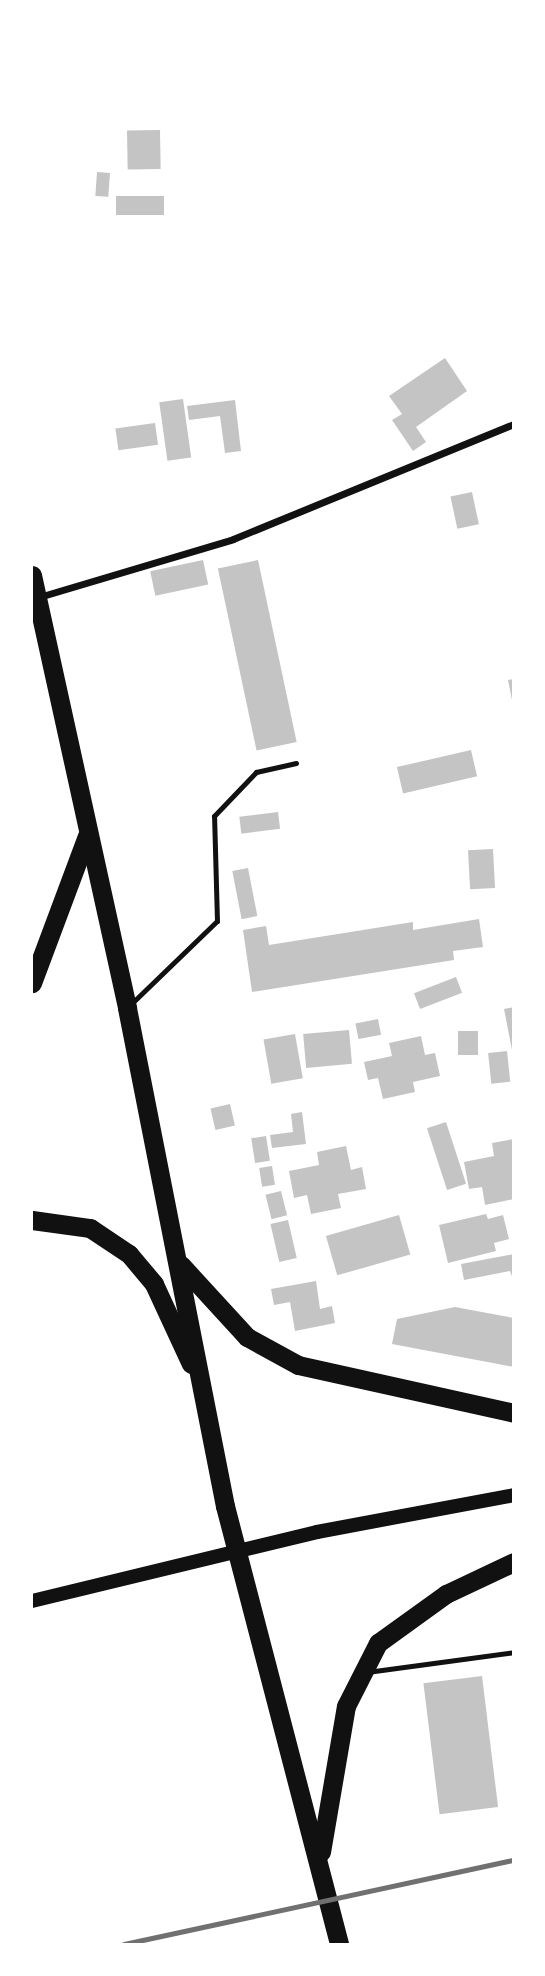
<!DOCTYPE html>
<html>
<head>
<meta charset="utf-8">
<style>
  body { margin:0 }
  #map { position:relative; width:545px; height:1976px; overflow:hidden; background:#fff; font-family:"Noto Sans",sans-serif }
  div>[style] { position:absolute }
  .building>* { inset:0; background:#c4c4c4; transform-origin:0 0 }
  .service>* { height:5px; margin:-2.5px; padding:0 2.5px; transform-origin:2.5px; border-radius:2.5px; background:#111 }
  .minor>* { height:7px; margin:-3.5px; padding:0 3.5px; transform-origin:3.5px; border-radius:3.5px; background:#111 }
  .secondary>* { height:14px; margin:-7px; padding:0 7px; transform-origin:7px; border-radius:7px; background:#111 }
  .trunk>* { height:19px; margin:-9.5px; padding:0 9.5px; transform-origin:9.5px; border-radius:9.5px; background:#111 }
  .rail>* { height:5px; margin:-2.5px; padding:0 2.5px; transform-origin:2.5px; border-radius:2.5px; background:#707070 }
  span { translate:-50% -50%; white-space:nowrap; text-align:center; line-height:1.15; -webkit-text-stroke:7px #fff; paint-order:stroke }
  .frame { position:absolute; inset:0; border:33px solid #fff; pointer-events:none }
</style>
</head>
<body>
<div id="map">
  <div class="building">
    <i style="left:160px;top:130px;width:39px;height:33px;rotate:89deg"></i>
    <i style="left:97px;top:172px;width:13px;height:24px;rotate:4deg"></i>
    <i style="left:164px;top:196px;width:19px;height:48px;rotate:90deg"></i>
    <i style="clip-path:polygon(445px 358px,467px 391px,416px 427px,426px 442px,413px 451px,392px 420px,402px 414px,389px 396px)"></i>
    <i style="left:183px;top:399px;width:59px;height:24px;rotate:82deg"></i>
    <i style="clip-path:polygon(235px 400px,241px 451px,225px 453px,220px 416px,189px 420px,187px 406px)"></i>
    <i style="left:155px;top:423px;width:22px;height:40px;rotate:82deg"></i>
    <i style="left:472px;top:492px;width:33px;height:22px;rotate:78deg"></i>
    <i style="left:203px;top:560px;width:25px;height:54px;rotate:78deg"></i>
    <i style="left:258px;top:560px;width:186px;height:41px;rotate:78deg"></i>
    <i style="clip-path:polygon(514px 679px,514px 700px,512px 700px,508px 680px)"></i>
    <i style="left:471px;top:750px;width:27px;height:76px;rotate:77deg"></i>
    <i style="left:278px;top:812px;width:17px;height:39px;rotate:83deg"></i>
    <i style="left:493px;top:849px;width:39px;height:25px;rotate:87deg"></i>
    <i style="left:248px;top:868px;width:49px;height:16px;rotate:79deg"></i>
    <i style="clip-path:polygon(479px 919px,483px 947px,453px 951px,454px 960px,252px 992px,243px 930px,266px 926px,269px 945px,413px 922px,413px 930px)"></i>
    <i style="left:456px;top:977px;width:17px;height:45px;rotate:69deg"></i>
    <i style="clip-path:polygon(514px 1007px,514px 1050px,512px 1050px,504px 1009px)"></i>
    <i style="left:378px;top:1019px;width:16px;height:23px;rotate:79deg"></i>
    <i style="left:349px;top:1030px;width:34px;height:46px;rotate:85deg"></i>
    <i style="left:458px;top:1031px;width:20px;height:24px"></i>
    <i style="left:295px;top:1034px;width:45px;height:32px;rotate:80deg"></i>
    <i style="clip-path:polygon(421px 1036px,425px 1055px,435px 1053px,440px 1076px,413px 1082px,415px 1092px,383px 1099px,378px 1078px,368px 1080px,364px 1062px,392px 1056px,389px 1043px)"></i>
    <i style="left:507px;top:1051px;width:31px;height:19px;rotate:84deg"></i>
    <i style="left:230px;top:1104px;width:22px;height:20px;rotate:77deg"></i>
    <i style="clip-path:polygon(302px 1112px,306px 1144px,272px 1148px,270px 1135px,293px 1132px,291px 1114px)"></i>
    <i style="left:446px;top:1122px;width:65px;height:20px;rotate:72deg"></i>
    <i style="left:266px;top:1136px;width:25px;height:15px;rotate:81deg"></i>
    <i style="clip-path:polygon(514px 1139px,514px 1199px,485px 1205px,482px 1187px,469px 1189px,464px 1162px,494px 1156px,492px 1143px)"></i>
    <i style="clip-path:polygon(346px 1146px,351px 1170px,362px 1167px,366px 1189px,338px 1194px,341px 1208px,311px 1214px,307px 1195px,294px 1198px,289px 1171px,319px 1165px,317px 1152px)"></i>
    <i style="left:272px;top:1166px;width:19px;height:13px;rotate:81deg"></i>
    <i style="left:281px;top:1191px;width:25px;height:16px;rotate:76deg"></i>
    <i style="clip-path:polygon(486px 1214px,488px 1219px,503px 1215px,509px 1239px,494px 1243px,496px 1251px,448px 1263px,439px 1225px)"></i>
    <i style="left:399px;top:1215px;width:41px;height:76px;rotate:74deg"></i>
    <i style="left:288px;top:1220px;width:39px;height:18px;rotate:77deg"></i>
    <i style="clip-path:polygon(514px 1254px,514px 1282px,510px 1271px,464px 1280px,461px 1264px)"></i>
    <i style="clip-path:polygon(316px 1281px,320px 1309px,332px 1306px,335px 1323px,295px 1331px,290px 1302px,274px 1305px,271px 1289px)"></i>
    <i style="clip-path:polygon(455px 1307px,514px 1318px,514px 1367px,392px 1344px,397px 1319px)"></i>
    <i style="left:482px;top:1676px;width:132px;height:59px;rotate:83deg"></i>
  </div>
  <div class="service">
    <i style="left:132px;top:1003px;width:118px;rotate:-44deg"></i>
    <i style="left:217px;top:921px;width:105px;rotate:-91.6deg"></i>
    <i style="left:214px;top:816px;width:61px;rotate:-46.3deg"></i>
    <i style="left:256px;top:772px;width:41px;rotate:-12.7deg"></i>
    <i style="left:367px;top:1672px;width:148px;rotate:-7.7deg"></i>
  </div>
  <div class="minor">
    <i style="left:39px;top:597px;width:202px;rotate:-16.6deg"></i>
    <i style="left:233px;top:539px;width:304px;rotate:-22.3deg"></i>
  </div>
  <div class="secondary">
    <i style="left:32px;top:1601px;width:293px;rotate:-13.6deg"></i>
    <i style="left:317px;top:1532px;width:200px;rotate:-10.6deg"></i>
  </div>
  <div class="trunk">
    <i style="left:32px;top:575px;width:443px;rotate:77.6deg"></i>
    <i style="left:127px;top:1008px;width:508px;rotate:78.87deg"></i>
    <i style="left:225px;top:1506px;width:453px;rotate:75.4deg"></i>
    <i style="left:32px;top:983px;width:157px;rotate:-69.5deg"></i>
    <i style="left:32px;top:1220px;width:59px;rotate:7.9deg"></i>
    <i style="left:90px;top:1228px;width:47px;rotate:33.7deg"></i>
    <i style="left:129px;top:1254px;width:39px;rotate:50deg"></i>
    <i style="left:154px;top:1284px;width:88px;rotate:65.2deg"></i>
    <i style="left:181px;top:1265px;width:98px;rotate:47.5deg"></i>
    <i style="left:247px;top:1337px;width:58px;rotate:28.8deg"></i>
    <i style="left:298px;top:1365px;width:221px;rotate:12.5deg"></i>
    <i style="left:321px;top:1852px;width:148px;rotate:-80.3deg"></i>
    <i style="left:346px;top:1706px;width:71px;rotate:-63.1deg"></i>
    <i style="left:378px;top:1643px;width:84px;rotate:-35.8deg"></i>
    <i style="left:446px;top:1594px;width:75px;rotate:-25.2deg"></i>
  </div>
  <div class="rail">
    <i style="left:124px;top:1944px;width:399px;rotate:-12.2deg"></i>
  </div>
  <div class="frame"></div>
</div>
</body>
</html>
